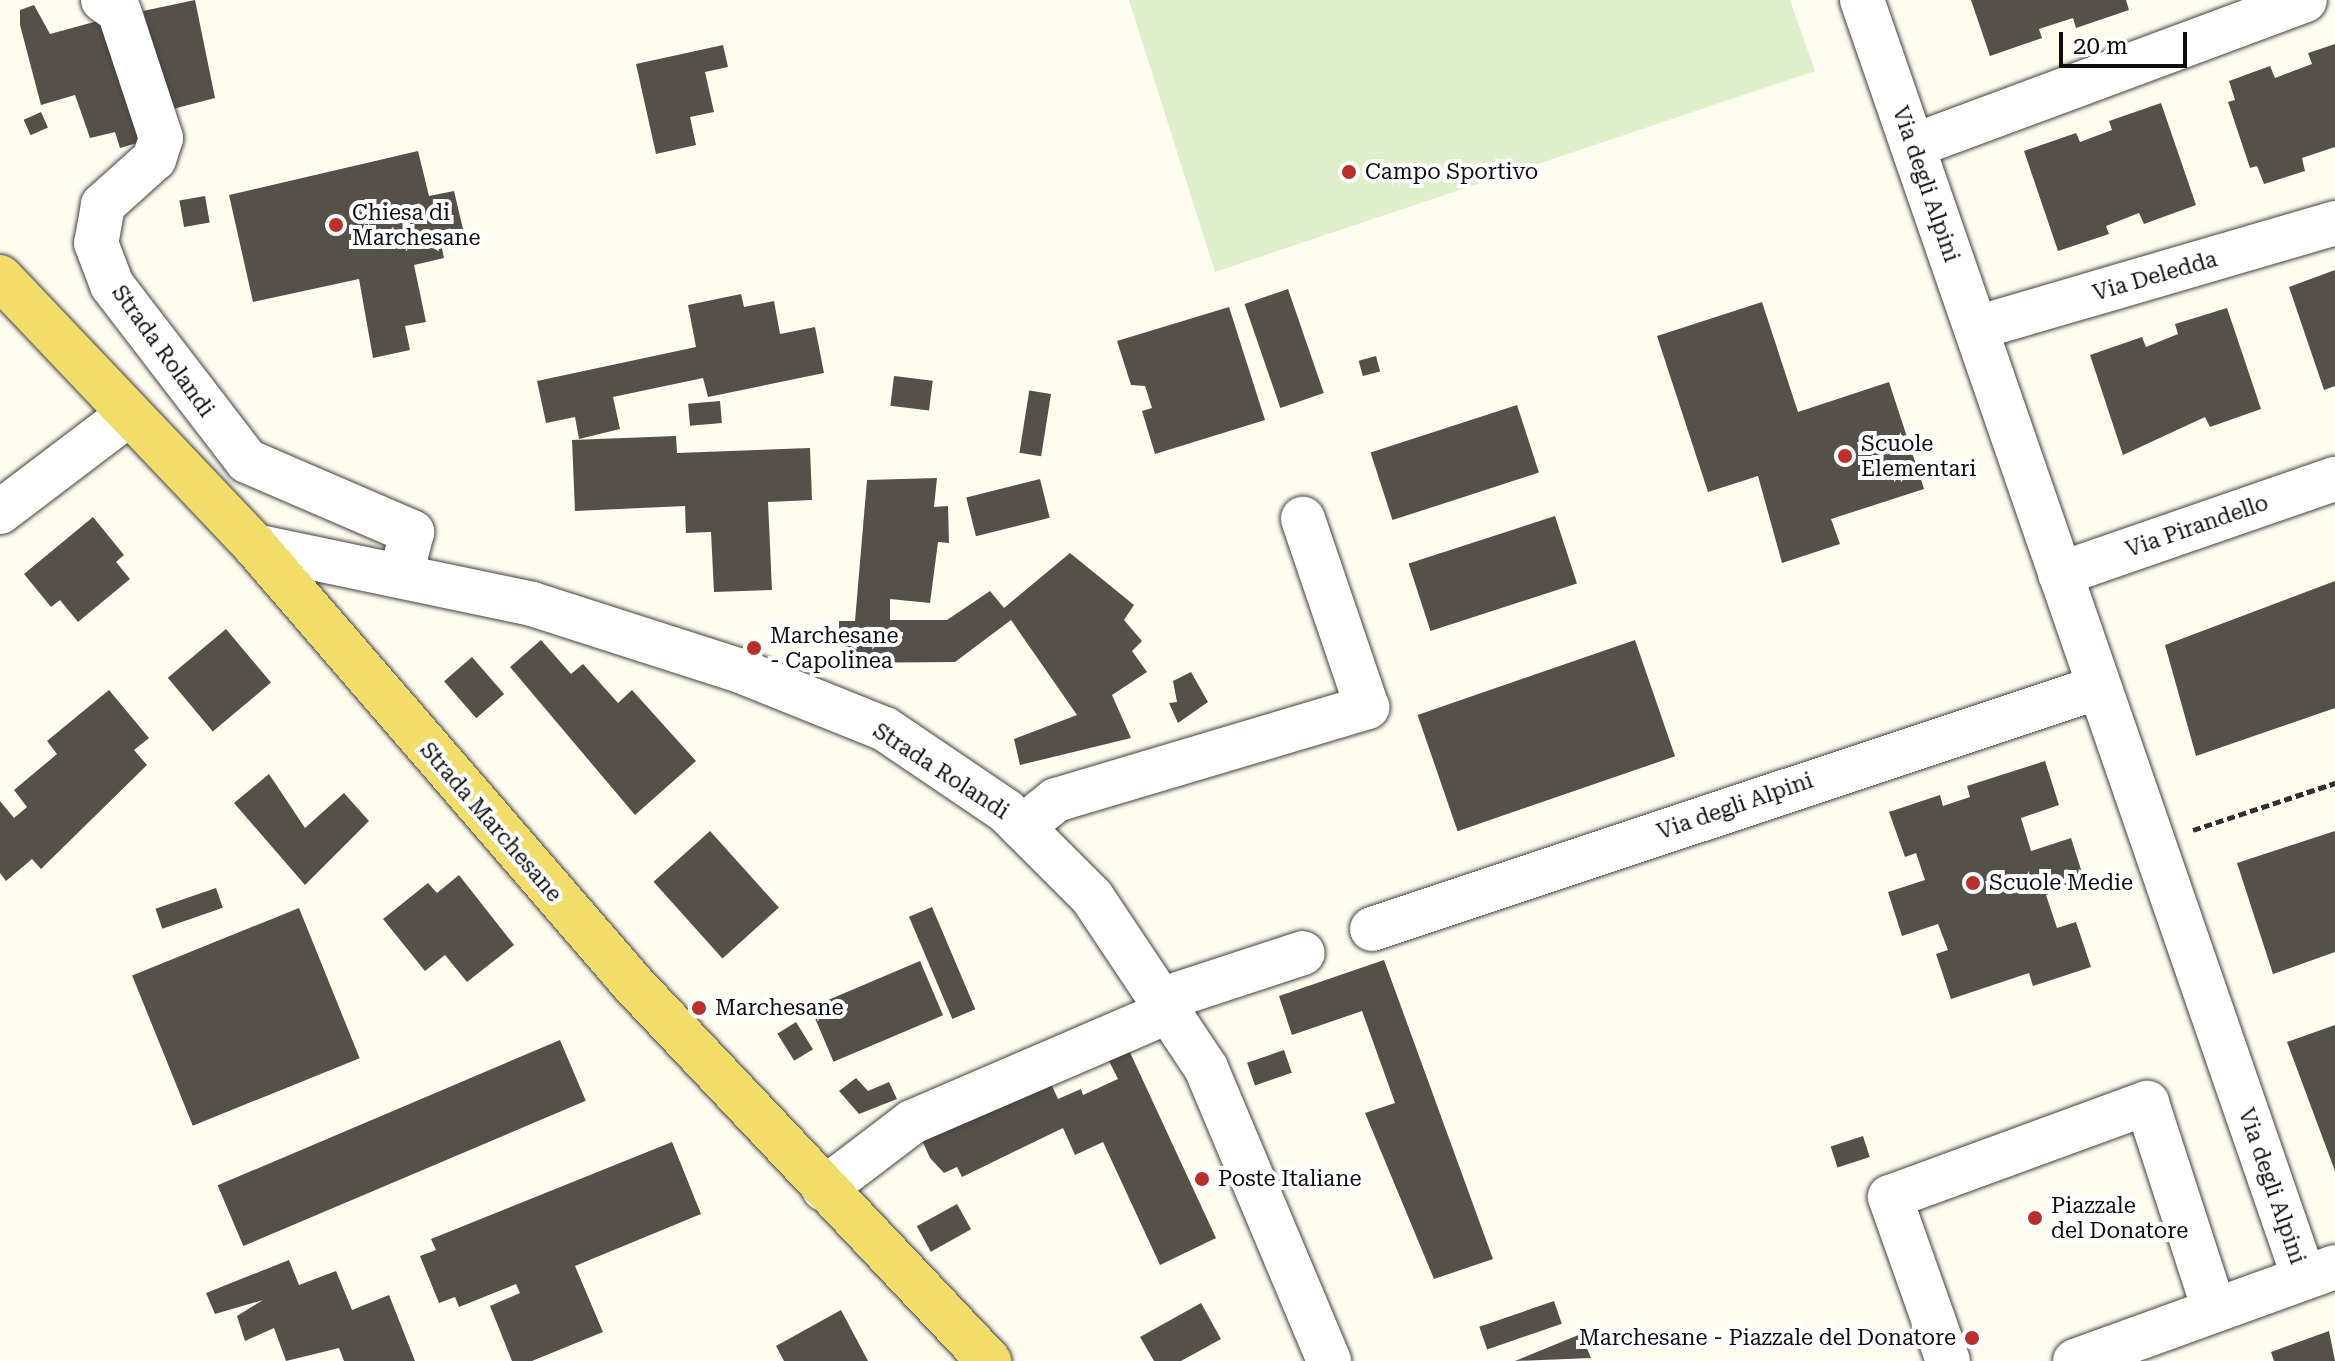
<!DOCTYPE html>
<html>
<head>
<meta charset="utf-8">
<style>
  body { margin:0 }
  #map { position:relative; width:2335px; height:1361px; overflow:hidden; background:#fefdef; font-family:"Roboto Serif",serif }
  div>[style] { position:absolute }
  .pitch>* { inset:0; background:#e0efcb }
  .building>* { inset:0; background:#56504a; transform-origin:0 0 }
  .path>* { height:5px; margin-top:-2.5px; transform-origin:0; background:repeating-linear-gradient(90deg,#303030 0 8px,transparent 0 12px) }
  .roads { filter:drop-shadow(0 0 2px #414141) drop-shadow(0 0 2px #414141) }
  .minor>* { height:44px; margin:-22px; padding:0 22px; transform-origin:22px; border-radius:22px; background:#fff }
  .major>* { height:44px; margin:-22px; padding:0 22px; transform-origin:22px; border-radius:22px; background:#f3dd6a }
  .dots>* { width:22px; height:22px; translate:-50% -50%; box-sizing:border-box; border:4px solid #fff; border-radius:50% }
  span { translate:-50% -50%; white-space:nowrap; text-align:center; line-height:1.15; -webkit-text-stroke:8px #fff; paint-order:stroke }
  .poi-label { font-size:22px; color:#0e0e0e }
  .left { translate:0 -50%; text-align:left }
  .right { translate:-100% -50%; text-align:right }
  .street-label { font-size:22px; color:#0e0e0e }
  .scale { position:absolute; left:2059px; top:32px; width:128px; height:36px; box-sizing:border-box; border:4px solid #0e0e0e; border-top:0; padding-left:10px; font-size:24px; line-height:28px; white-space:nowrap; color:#0e0e0e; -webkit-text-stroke:6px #fff; paint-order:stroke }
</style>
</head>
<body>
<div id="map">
  <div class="pitch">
    <i style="clip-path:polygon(1129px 0,1790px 0,1815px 71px,1215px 272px)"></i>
  </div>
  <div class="building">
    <i style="clip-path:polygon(195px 0,215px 98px,173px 109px,143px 11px)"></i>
    <i style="clip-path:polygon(1971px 0,2126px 0,2129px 10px,2076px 28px,2073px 18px,2039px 29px,2042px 38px,1990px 56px)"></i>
    <i style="clip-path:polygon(34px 5px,50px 34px,105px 19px,144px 141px,120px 148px,115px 132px,90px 138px,75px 95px,41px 105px,20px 25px,20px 10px)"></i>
    <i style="clip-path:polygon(2335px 44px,2335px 147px,2302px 158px,2305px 171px,2264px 184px,2257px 166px,2250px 168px,2228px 102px,2235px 100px,2229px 81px,2270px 66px,2275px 78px,2312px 64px,2308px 53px)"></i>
    <i style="clip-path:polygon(723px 45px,728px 67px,705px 72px,714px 112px,690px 117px,696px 145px,656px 154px,636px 64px)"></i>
    <i style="clip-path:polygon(2161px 103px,2196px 205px,2144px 224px,2139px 213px,2106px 226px,2109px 234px,2058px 251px,2024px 151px,2076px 133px,2080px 142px,2112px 130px,2109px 121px)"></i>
    <i style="left:41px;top:112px;width:17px;height:19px;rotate:66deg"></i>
    <i style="clip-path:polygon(418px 151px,429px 196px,454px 191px,463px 229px,439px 235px,444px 258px,414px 265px,426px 322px,405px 326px,410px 350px,373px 358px,359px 279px,253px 302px,229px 195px)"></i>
    <i style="left:205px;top:196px;width:27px;height:26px;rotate:80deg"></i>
    <i style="clip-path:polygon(2335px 270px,2335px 386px,2324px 390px,2289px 287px)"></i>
    <i style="left:1288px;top:289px;width:110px;height:46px;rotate:71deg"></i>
    <i style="clip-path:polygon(741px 294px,744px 307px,774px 301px,780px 334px,815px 327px,824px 373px,708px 397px,703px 378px,613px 397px,620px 429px,579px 439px,575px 417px,546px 423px,537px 381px,696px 347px,688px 305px)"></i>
    <i style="clip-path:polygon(1762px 302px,1798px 412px,1889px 382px,1924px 489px,1831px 519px,1840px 544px,1782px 563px,1758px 476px,1708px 492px,1657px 336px)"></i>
    <i style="clip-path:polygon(1229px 307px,1265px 420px,1155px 454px,1142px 411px,1152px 408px,1145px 386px,1131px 385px,1117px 341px)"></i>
    <i style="clip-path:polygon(2227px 308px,2261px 409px,2210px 427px,2205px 417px,2123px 455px,2090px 355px,2142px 337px,2146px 347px,2178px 334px,2175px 324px)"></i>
    <i style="left:1376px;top:356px;width:16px;height:18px;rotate:75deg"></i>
    <i style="left:894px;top:376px;width:39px;height:30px;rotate:7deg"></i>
    <i style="left:1051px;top:394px;width:63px;height:22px;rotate:99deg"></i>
    <i style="left:720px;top:401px;width:22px;height:32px;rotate:85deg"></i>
    <i style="left:1517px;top:405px;width:71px;height:154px;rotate:72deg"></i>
    <i style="clip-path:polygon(676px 436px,677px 453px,810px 448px,812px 500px,768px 502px,772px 590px,714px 592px,711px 532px,686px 533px,685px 506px,575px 511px,572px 440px)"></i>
    <i style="clip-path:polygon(937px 478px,934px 507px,948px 506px,949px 543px,938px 542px,930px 603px,890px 599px,890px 620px,947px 620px,990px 591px,1004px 608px,1070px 553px,1134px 605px,1124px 620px,1142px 641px,1132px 651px,1147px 672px,1112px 695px,1131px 738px,1020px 765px,1014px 739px,1077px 715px,1011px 620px,955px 662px,839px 663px,839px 621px,855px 621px,867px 480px)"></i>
    <i style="left:1040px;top:479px;width:40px;height:76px;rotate:76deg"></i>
    <i style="left:1555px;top:516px;width:71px;height:154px;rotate:72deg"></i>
    <i style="clip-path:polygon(93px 517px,124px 555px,116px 562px,130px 579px,78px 622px,60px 600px,51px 607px,24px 574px)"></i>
    <i style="clip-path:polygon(2335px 581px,2335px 708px,2196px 756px,2165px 645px)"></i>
    <i style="left:226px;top:629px;width:70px;height:76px;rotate:50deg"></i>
    <i style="clip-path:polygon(541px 640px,571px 674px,583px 664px,618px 703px,632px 690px,696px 761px,635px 815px,510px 667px)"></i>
    <i style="left:1635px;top:640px;width:123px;height:230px;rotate:71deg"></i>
    <i style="left:472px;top:657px;width:49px;height:37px;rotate:49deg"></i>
    <i style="clip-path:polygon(1191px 672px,1208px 702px,1178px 723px,1169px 703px,1177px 702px,1173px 681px)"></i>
    <i style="clip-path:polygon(109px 690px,149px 738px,134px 750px,147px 765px,41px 869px,32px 859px,6px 881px,0 873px,0 801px,14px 818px,27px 807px,14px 790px,57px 754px,47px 741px)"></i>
    <i style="clip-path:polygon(2045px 761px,2059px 805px,2021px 818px,2031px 851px,2071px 838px,2085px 882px,2046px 895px,2057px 928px,2076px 922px,2091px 967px,2033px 986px,2029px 973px,1951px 999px,1936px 954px,1948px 950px,1938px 924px,1902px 936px,1888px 892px,1925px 880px,1916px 853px,1905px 857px,1889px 812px,1940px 795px,1943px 806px,1970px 797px,1967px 786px)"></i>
    <i style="clip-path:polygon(269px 774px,305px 828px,344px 793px,369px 821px,305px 885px,234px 803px)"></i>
    <i style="left:710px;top:831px;width:103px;height:76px;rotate:48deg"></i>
    <i style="clip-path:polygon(2335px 831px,2335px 952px,2273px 974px,2237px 863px)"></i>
    <i style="clip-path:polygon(459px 875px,514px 945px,467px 982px,445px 955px,425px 971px,383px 919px,428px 883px,437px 893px)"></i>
    <i style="left:216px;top:888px;width:21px;height:64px;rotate:71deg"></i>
    <i style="left:932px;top:907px;width:111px;height:25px;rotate:67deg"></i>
    <i style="left:299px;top:908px;width:162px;height:180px;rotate:68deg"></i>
    <i style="clip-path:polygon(1384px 960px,1493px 1259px,1434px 1279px,1365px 1113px,1395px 1103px,1362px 1011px,1292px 1035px,1279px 996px)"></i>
    <i style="left:920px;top:961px;width:59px;height:119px;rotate:67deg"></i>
    <i style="left:796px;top:1022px;width:32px;height:22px;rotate:58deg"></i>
    <i style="clip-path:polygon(2335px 1025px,2335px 1171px,2287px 1042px)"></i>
    <i style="left:560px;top:1040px;width:66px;height:372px;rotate:67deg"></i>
    <i style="clip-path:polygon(1127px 1046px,1216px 1238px,1160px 1265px,1103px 1142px,1075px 1155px,1063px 1128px,962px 1177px,957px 1167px,944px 1173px,930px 1158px,916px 1127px,1044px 1068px,1058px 1099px,1081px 1089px,1083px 1095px,1118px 1079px,1106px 1055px)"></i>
    <i style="left:1284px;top:1050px;width:24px;height:39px;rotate:71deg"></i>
    <i style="clip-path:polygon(856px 1078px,868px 1091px,889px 1082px,897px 1099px,859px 1114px,839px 1091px)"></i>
    <i style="left:1863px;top:1136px;width:22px;height:34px;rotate:72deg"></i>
    <i style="clip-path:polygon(672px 1142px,701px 1214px,575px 1266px,603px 1332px,532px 1361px,512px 1361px,490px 1306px,520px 1293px,516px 1284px,459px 1307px,455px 1297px,439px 1303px,420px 1256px,436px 1250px,431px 1239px)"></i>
    <i style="left:957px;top:1204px;width:29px;height:46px;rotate:61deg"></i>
    <i style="clip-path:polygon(289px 1260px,299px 1285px,336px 1271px,352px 1310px,389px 1295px,415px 1361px,344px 1361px,339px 1348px,286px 1361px,274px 1328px,245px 1341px,237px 1316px,263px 1300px,215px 1314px,206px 1293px)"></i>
    <i style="left:1554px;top:1301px;width:24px;height:79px;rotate:71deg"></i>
    <i style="clip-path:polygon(1201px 1303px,1221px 1339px,1181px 1361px,1154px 1361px,1140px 1337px)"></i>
    <i style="clip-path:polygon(841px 1310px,868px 1361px,784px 1361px,776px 1346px)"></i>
    <i style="clip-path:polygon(2329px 1331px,2335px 1361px,2274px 1361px,2271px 1352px)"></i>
    <i style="clip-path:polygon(1581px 1334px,1591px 1358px,1515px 1361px)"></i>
  </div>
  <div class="path">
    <i style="left:2193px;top:830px;width:150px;rotate:-18.3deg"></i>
  </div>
  <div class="roads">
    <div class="minor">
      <i style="left:103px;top:0;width:19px;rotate:35deg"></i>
      <i style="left:119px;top:11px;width:134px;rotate:71.7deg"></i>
      <i style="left:161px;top:138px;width:22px;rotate:108deg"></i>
      <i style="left:154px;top:159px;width:69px;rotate:138deg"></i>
      <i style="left:103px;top:205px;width:39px;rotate:100deg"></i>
      <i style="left:96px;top:243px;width:45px;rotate:69.1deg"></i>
      <i style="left:112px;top:285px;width:222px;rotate:52.5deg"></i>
      <i style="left:247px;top:461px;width:180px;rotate:23.3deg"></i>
      <i style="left:412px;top:532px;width:44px;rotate:104.3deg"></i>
      <i style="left:1862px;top:0;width:1352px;rotate:70.92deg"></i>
      <i style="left:1913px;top:146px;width:418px;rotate:-20.4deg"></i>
      <i style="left:1976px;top:328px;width:374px;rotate:-16.3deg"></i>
      <i style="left:0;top:512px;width:161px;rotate:-37.2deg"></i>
      <i style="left:255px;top:546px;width:283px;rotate:11.8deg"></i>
      <i style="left:532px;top:604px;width:216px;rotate:17.8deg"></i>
      <i style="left:738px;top:670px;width:158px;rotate:21.9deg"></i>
      <i style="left:885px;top:729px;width:146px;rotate:34.1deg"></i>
      <i style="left:1006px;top:811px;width:122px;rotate:45deg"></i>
      <i style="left:1092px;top:897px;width:206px;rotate:56.3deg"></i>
      <i style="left:1206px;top:1068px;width:318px;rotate:67.2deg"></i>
      <i style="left:2060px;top:574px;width:291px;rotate:-19.1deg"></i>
      <i style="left:1022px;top:827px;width:43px;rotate:-38.5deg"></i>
      <i style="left:1056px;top:800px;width:325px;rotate:-16.6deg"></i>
      <i style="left:1367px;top:707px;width:199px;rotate:-108.8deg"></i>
      <i style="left:1372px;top:929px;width:766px;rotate:-18.41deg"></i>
      <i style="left:1163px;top:999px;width:147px;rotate:-18.2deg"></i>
      <i style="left:824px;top:1189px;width:111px;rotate:-37.3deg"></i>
      <i style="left:912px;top:1122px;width:281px;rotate:-23.3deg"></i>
      <i style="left:1948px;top:1361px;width:174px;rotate:-109.5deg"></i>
      <i style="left:1890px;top:1197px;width:274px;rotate:-20.1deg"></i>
      <i style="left:2147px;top:1103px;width:213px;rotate:72deg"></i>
      <i style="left:2075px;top:1361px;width:276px;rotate:-19.9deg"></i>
    </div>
    <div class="major">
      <i style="left:0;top:277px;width:371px;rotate:46.5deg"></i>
      <i style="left:255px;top:546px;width:579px;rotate:49.21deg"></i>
      <i style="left:633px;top:984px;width:519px;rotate:46.64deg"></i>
    </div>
  </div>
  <div class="dots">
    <i style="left:1349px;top:172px;background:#b82f2b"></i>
    <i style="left:336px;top:225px;background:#b82f2b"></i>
    <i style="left:1845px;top:456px;background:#b82f2b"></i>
    <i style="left:754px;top:648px;background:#b82f2b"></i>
    <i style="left:1973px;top:883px;background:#b82f2b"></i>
    <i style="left:699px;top:1008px;background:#b82f2b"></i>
    <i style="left:1202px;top:1179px;background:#b82f2b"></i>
    <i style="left:2035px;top:1218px;background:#b82f2b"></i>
    <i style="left:1972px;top:1338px;background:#b82f2b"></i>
  </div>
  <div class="poi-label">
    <span class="left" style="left:1365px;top:172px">Campo Sportivo</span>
    <span class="left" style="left:352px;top:225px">Chiesa di<br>Marchesane</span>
    <span class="left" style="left:1861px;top:456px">Scuole<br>Elementari</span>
    <span class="left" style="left:770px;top:648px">Marchesane<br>- Capolinea</span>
    <span class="left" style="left:1989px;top:883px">Scuole Medie</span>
    <span class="left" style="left:715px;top:1008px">Marchesane</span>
    <span class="left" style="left:1218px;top:1179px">Poste Italiane</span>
    <span class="left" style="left:2051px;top:1218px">Piazzale<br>del Donatore</span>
    <span class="right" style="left:1956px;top:1338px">Marchesane - Piazzale del Donatore</span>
  </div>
  <div class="street-label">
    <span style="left:1926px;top:184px;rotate:71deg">Via degli Alpini</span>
    <span style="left:2155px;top:276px;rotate:-16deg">Via Deledda</span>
    <span style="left:163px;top:351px;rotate:54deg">Strada Rolandi</span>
    <span style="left:2197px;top:526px;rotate:-19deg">Via Pirandello</span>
    <span style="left:941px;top:771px;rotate:33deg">Strada Rolandi</span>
    <span style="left:1735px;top:806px;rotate:-19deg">Via degli Alpini</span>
    <span style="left:491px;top:822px;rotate:49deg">Strada Marchesane</span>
    <span style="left:2272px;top:1186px;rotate:71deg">Via degli Alpini</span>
  </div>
  <div class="scale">20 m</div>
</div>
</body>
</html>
